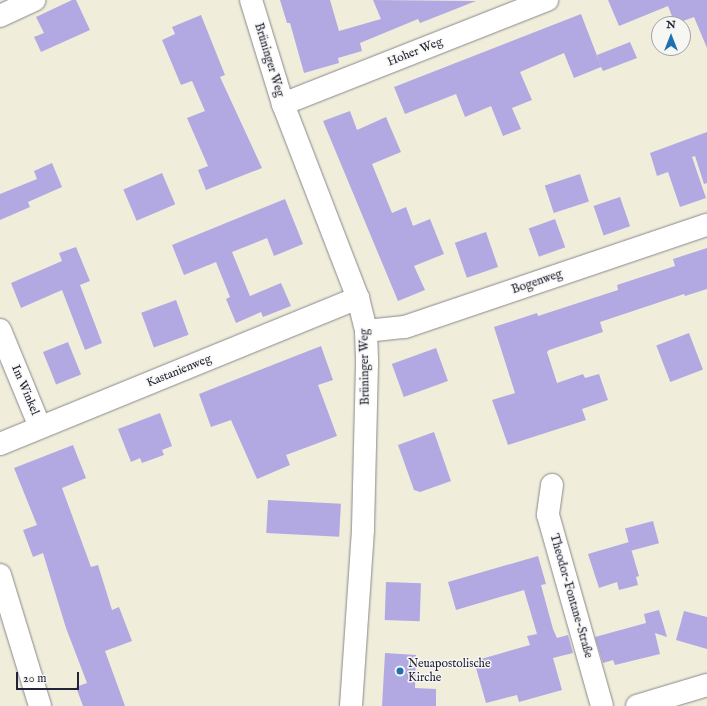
<!DOCTYPE html>
<html>
<head>
<meta charset="utf-8">
<style>
  body { margin:0 }
  #map { position:relative; width:707px; height:706px; overflow:hidden; background:#f0eddb; font-family:"IM FELL English",serif }
  div>[style] { position:absolute }
  .building>* { inset:0; background:#b2a9e3; transform-origin:0 0 }
  .roads { filter:drop-shadow(0 0 1px #89888b) drop-shadow(0 0 1px #89888b) }
  .minor>* { height:22px; margin:-11px; padding:0 11px; transform-origin:11px; border-radius:11px; background:#fff }
  .dots>* { width:11px; height:11px; translate:-50% -50%; box-sizing:border-box; border:2px solid #f6f6f2; border-radius:50% }
  span { translate:-50% -50%; white-space:nowrap; text-align:center; line-height:1.15; -webkit-text-stroke:3px #f6f6f2; paint-order:stroke }
  .street-label { font-size:12px; color:#22223b }
  .poi-label { font-size:12px; color:#22223b }
  .left { translate:0 -50%; text-align:left }
  .north { position:absolute; left:651px; top:16px; width:40px; height:40px; box-sizing:border-box; background:#f6f6f2; border:1px solid #a1a1a9; border-radius:50%; rotate:0deg; font-size:11px; font-weight:700; line-height:16px; text-align:center; color:#22223b }
  .north::after { content:''; display:block; margin:auto; width:14px; height:18px; background:#1f6fb2; clip-path:polygon(50% 0,100% 100%,50% 72%,0 100%) }
  .scale { position:absolute; left:16px; top:672px; width:63px; height:18px; box-sizing:border-box; border:2px solid #22223b; border-top:0; padding-left:5px; font-size:12px; line-height:14px; white-space:nowrap; color:#22223b; -webkit-text-stroke:3px #f6f6f2; paint-order:stroke }
</style>
</head>
<body>
<div id="map">
  <div class="building">
    <i style="clip-path:polygon(72px 0,76px 0,90px 30px,41px 52px,34px 37px,44px 33px,36px 17px)"></i>
    <i style="clip-path:polygon(280px 0,330px 0,339px 31px,381px 19px,373px 0,476px 1px,420px 23px,418px 19px,360px 43px,362px 51px,338px 58px,339px 63px,304px 73px,290px 23px,287px 23px)"></i>
    <i style="clip-path:polygon(608px 0,707px 0,707px 48px,694px 17px,675px 24px,668px 6px,619px 26px)"></i>
    <i style="clip-path:polygon(581px 14px,601px 66px,597px 55px,630px 42px,637px 58px,603px 71px,601px 67px,574px 78px,564px 53px,520px 72px,532px 100px,512px 108px,521px 129px,503px 136px,491px 106px,465px 117px,456px 94px,405px 114px,394px 87px)"></i>
    <i style="clip-path:polygon(201px 15px,225px 75px,220px 77px,262px 168px,206px 190px,198px 170px,208px 166px,187px 118px,205px 111px,192px 81px,181px 85px,162px 40px,175px 34px,172px 27px)"></i>
    <i style="clip-path:polygon(350px 111px,357px 130px,386px 117px,401px 152px,372px 164px,392px 213px,406px 207px,413px 226px,430px 219px,444px 254px,414px 266px,425px 290px,398px 301px,323px 121px)"></i>
    <i style="clip-path:polygon(707px 132px,707px 183px,704px 184px,695px 156px,692px 157px,706px 198px,680px 207px,668px 172px,657px 176px,650px 153px)"></i>
    <i style="clip-path:polygon(52px 163px,62px 187px,28px 202px,30px 207px,0 220px,0 194px,37px 179px,34px 171px)"></i>
    <i style="left:162px;top:173px;width:34px;height:42px;rotate:67deg"></i>
    <i style="left:580px;top:174px;width:29px;height:37px;rotate:72deg"></i>
    <i style="left:620px;top:197px;width:31px;height:28px;rotate:71deg"></i>
    <i style="clip-path:polygon(285px 199px,303px 244px,274px 256px,267px 238px,232px 252px,250px 296px,281px 283px,291px 306px,263px 317px,261px 312px,236px 323px,226px 299px,230px 297px,216px 262px,184px 275px,172px 245px)"></i>
    <i style="left:555px;top:219px;width:30px;height:28px;rotate:70deg"></i>
    <i style="left:486px;top:232px;width:37px;height:33px;rotate:71deg"></i>
    <i style="clip-path:polygon(76px 247px,90px 281px,80px 285px,102px 343px,85px 350px,62px 290px,21px 308px,11px 283px,62px 261px,59px 253px)"></i>
    <i style="clip-path:polygon(707px 248px,707px 289px,685px 296px,684px 294px,600px 322px,603px 332px,549px 350px,547px 352px,557px 383px,583px 374px,585px 378px,599px 374px,608px 400px,582px 409px,586px 420px,508px 445px,492px 400px,515px 393px,494px 327px,537px 313px,538px 316px,618px 290px,617px 285px,675px 266px,673px 259px)"></i>
    <i style="left:176px;top:300px;width:37px;height:37px;rotate:70deg"></i>
    <i style="left:689px;top:333px;width:39px;height:35px;rotate:69deg"></i>
    <i style="left:68px;top:342px;width:35px;height:27px;rotate:68deg"></i>
    <i style="clip-path:polygon(321px 346px,333px 380px,318px 385px,337px 436px,286px 455px,290px 465px,257px 479px,231px 420px,211px 427px,199px 394px)"></i>
    <i style="left:436px;top:348px;width:35px;height:47px;rotate:70deg"></i>
    <i style="clip-path:polygon(160px 413px,172px 446px,162px 450px,164px 455px,142px 463px,140px 458px,131px 462px,118px 429px)"></i>
    <i style="clip-path:polygon(434px 432px,451px 481px,420px 492px,414px 490px,398px 445px)"></i>
    <i style="clip-path:polygon(73px 445px,86px 478px,62px 488px,91px 567px,98px 565px,112px 610px,119px 607px,132px 641px,105px 651px,125px 706px,83px 706px,76px 687px,87px 683px,66px 628px,43px 553px,33px 557px,23px 530px,37px 525px,14px 468px)"></i>
    <i style="left:268px;top:500px;width:73px;height:33px;rotate:3deg"></i>
    <i style="left:653px;top:521px;width:23px;height:29px;rotate:75deg"></i>
    <i style="clip-path:polygon(629px 542px,639px 576px,636px 577px,638px 585px,619px 590px,617px 582px,599px 588px,588px 554px)"></i>
    <i style="clip-path:polygon(538px 556px,546px 584px,541px 585px,553px 629px,557px 638px,568px 635px,573px 653px,553px 658px,562px 690px,519px 702px,517px 695px,486px 703px,474px 661px,530px 645px,527px 636px,537px 634px,524px 590px,456px 610px,448px 582px)"></i>
    <i style="left:386px;top:582px;width:35px;height:38px;rotate:2deg"></i>
    <i style="clip-path:polygon(659px 610px,667px 637px,655px 633px,660px 654px,615px 665px,613px 660px,603px 663px,595px 637px,646px 623px,644px 614px)"></i>
    <i style="clip-path:polygon(684px 611px,707px 617px,707px 649px,676px 640px)"></i>
    <i style="clip-path:polygon(385px 653px,416px 655px,415px 688px,436px 689px,436px 706px,382px 706px)"></i>
  </div>
  <div class="roads">
    <div class="minor">
      <i style="left:251px;top:0;width:109px;rotate:72.9deg"></i>
      <i style="left:283px;top:104px;width:208px;rotate:68.9deg"></i>
      <i style="left:358px;top:298px;width:34px;rotate:76deg"></i>
      <i style="left:366px;top:331px;width:33px;rotate:88deg"></i>
      <i style="left:367px;top:364px;width:166px;rotate:91.4deg"></i>
      <i style="left:363px;top:530px;width:176px;rotate:93.9deg"></i>
      <i style="left:0;top:16px;width:38px;rotate:-25deg"></i>
      <i style="left:283px;top:104px;width:284px;rotate:-21.5deg"></i>
      <i style="left:0;top:330px;width:105px;rotate:67.6deg"></i>
      <i style="left:366px;top:331px;width:39px;rotate:-6deg"></i>
      <i style="left:405px;top:327px;width:319px;rotate:-18.7deg"></i>
      <i style="left:0;top:444px;width:387px;rotate:-22.2deg"></i>
      <i style="left:552px;top:485px;width:30px;rotate:98deg"></i>
      <i style="left:548px;top:515px;width:198px;rotate:74.2deg"></i>
      <i style="left:0;top:575px;width:137px;rotate:73deg"></i>
      <i style="left:637px;top:706px;width:73px;rotate:-16.7deg"></i>
    </div>
  </div>
  <div class="dots">
    <i style="left:400px;top:671px;background:#1f6fb2"></i>
  </div>
  <div class="street-label">
    <span style="left:415px;top:52px;rotate:-22deg">Hoher Weg</span>
    <span style="left:269px;top:60px;rotate:73deg">Brüninger Weg</span>
    <span style="left:537px;top:282px;rotate:-19deg">Bogenweg</span>
    <span style="left:365px;top:367px;rotate:-91deg">Brüninger Weg</span>
    <span style="left:179px;top:371px;rotate:-22deg">Kastanienweg</span>
    <span style="left:25px;top:390px;rotate:67deg">Im Winkel</span>
    <span style="left:571px;top:596px;rotate:74deg">Theodor-Fontane-Straße</span>
  </div>
  <div class="poi-label">
    <span class="left" style="left:408px;top:671px">Neuapostolische<br>Kirche</span>
  </div>
  <div class="north">N</div>
  <div class="scale">20 m</div>
</div>
</body>
</html>
